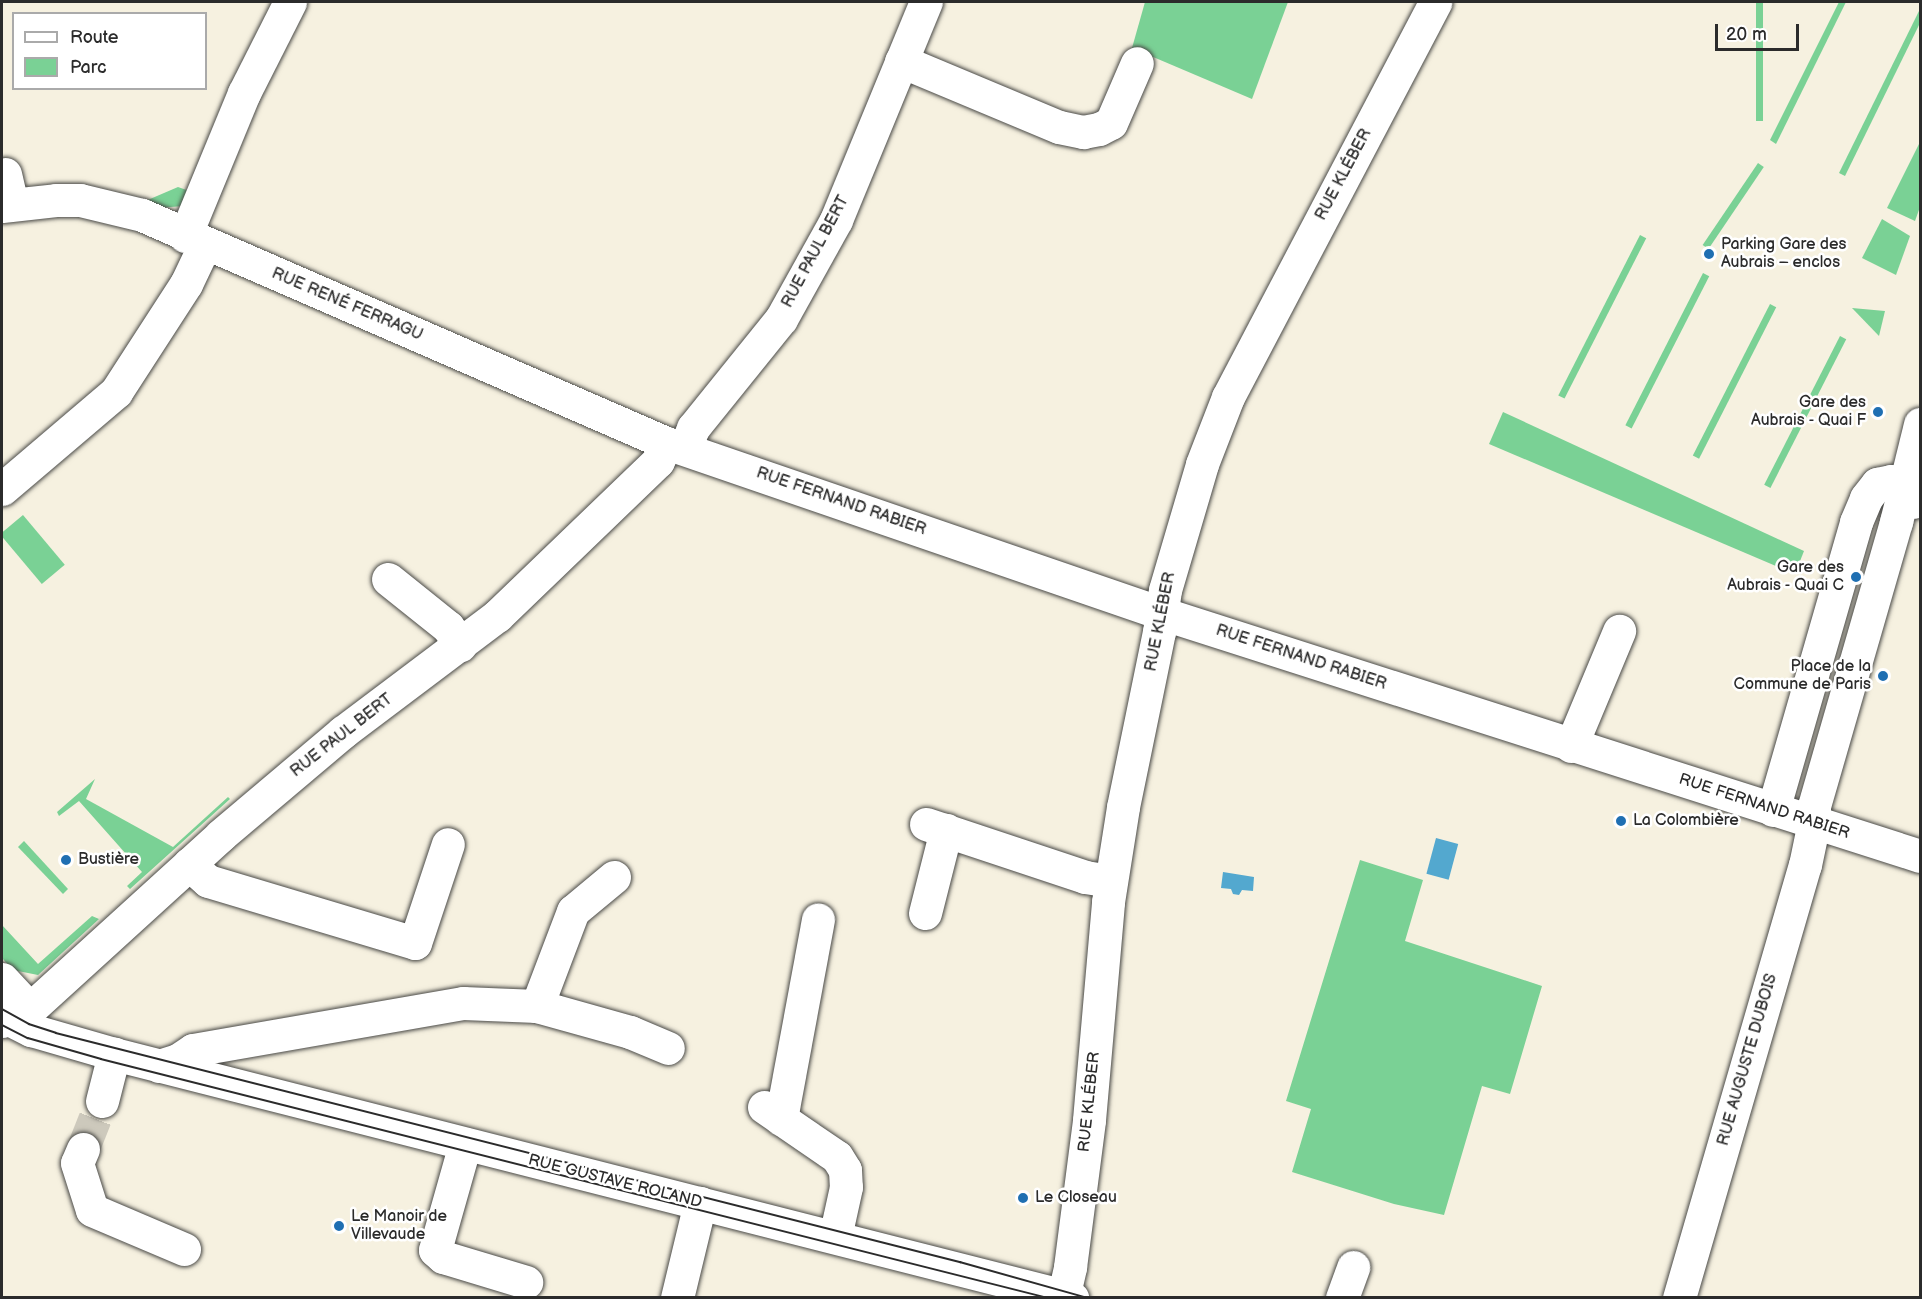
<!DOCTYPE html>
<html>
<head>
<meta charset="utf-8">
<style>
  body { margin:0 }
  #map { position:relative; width:1922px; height:1299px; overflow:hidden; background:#f6f1e0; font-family:"Balsamiq Sans",sans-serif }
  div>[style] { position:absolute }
  .green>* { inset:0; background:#7ad195; transform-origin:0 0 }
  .water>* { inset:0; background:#53a8cf; transform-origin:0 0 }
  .minor-tunnel>* { height:33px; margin-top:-16.5px; transform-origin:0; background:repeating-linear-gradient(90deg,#cdc9bc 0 33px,transparent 0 49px) }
  .roads { filter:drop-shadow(0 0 2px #494946) drop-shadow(0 0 2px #494946) }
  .minor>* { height:33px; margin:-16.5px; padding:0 16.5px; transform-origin:16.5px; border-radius:16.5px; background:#fff }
  .tram>* { height:1.5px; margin:-0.75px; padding:0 0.75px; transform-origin:0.75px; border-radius:0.75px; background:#2b2b2b }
  .dots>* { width:16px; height:16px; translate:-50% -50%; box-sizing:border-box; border:3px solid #fff; border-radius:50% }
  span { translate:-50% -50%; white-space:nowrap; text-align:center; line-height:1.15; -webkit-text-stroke:5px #fff; paint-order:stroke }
  .street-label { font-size:16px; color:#2b2b2b }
  .poi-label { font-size:16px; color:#2b2b2b }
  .left { translate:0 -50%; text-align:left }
  .right { translate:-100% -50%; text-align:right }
  .frame { position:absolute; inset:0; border:3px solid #2b2b2b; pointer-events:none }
  .legend { position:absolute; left:12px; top:12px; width:195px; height:78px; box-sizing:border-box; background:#fff; border:2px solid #aaa; margin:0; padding:8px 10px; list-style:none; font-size:18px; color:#2b2b2b }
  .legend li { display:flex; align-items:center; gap:12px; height:30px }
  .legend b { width:30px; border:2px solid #aaa }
  .scale { position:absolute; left:1715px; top:24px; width:84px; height:27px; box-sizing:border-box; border:3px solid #2b2b2b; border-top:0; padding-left:8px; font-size:18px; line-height:21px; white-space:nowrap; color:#2b2b2b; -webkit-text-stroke:4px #fff; paint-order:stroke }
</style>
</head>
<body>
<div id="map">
  <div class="green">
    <i style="clip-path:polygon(1145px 2px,1288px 2px,1252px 99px,1132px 48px)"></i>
    <i style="left:1756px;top:2px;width:7px;height:119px"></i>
    <i style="clip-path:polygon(1839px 2px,1846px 2px,1776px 144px,1770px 140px)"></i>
    <i style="clip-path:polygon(1920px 9px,1920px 23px,1845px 176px,1839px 173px)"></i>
    <i style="clip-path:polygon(1920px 142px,1920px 207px,1915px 221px,1887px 208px)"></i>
    <i style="left:1758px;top:163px;width:7px;height:99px;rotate:34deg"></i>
    <i style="clip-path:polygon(178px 187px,195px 193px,184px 206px,157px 208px,143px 202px)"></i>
    <i style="clip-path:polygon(1882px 219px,1910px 236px,1896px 275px,1862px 258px)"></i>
    <i style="left:1640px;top:235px;width:7px;height:180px;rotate:27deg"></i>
    <i style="left:1703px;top:273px;width:7px;height:171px;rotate:27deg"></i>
    <i style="left:1770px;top:304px;width:7px;height:170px;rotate:27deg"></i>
    <i style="clip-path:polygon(1852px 308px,1885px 311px,1879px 336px)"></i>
    <i style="left:1840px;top:336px;width:7px;height:167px;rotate:27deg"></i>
    <i style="clip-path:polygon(1503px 412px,1804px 551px,1795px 574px,1489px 444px)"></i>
    <i style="left:23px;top:515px;width:65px;height:30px;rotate:50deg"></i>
    <i style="clip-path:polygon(95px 779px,86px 799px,173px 847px,228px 797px,230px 799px,130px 889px,127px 886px,142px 872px,79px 801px,59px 816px,57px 812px)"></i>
    <i style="clip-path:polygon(24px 841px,68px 889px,63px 894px,18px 847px)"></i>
    <i style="clip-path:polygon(1360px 860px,1423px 880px,1405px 941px,1542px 986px,1510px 1094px,1482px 1086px,1444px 1215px,1394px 1204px,1292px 1172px,1311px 1109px,1286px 1101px)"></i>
    <i style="clip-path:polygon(92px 916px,99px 919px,38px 975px,13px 970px,2px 958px,2px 925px,38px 964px)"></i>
  </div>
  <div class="water">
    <i style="left:1436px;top:838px;width:23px;height:37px;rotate:15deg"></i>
    <i style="clip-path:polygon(1223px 872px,1254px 877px,1253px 891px,1242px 890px,1239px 895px,1233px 894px,1231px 889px,1221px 888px)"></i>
  </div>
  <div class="minor-tunnel">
    <i style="left:83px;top:1149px;width:52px;rotate:-68.4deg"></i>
  </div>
  <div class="roads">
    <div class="minor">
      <i style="left:901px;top:61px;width:171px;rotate:22.7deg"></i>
      <i style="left:1059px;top:127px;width:25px;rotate:12deg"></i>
      <i style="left:1083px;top:132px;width:16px;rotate:-11deg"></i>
      <i style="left:1099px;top:129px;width:13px;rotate:-27deg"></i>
      <i style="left:1111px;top:123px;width:65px;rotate:-66.6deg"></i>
      <i style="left:5px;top:174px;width:31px;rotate:77deg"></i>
      <i style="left:2px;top:206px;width:54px;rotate:-6.3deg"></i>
      <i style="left:56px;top:200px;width:24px"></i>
      <i style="left:80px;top:200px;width:64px;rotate:13.6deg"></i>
      <i style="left:142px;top:215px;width:571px;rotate:23.51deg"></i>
      <i style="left:666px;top:443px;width:523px;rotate:18.95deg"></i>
      <i style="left:1161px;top:613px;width:797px;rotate:17.75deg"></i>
      <i style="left:185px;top:236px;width:155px;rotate:-67.6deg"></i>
      <i style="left:244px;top:93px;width:102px;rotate:-63.2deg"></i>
      <i style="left:685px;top:448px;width:22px;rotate:-68deg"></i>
      <i style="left:693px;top:428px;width:140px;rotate:-51.1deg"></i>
      <i style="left:781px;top:319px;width:113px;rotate:-60.9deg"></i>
      <i style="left:836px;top:220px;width:236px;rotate:-67.6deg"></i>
      <i style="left:2px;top:489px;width:150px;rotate:-40.4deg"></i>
      <i style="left:116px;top:392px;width:129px;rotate:-57.1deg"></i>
      <i style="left:186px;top:284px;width:44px;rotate:-64.6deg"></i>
      <i style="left:388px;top:579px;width:77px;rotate:38.7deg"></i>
      <i style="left:448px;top:627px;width:22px;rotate:56deg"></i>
      <i style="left:1571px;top:746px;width:125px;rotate:-67.3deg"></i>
      <i style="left:1773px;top:810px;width:300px;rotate:-73.9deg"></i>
      <i style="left:1856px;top:522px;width:26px;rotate:-67deg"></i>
      <i style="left:1866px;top:498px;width:18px;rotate:-52deg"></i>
      <i style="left:1877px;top:484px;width:14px;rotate:-12deg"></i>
      <i style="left:1891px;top:481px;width:15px;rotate:16deg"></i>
      <i style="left:1905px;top:485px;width:19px;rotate:62deg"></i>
      <i style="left:926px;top:824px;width:168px;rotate:18.4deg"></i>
      <i style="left:1085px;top:877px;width:26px;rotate:9deg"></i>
      <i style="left:189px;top:864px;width:25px;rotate:42deg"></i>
      <i style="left:208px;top:881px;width:216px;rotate:16.7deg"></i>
      <i style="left:415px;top:943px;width:104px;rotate:-71.6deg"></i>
      <i style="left:614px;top:877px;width:53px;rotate:140.3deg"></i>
      <i style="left:573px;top:911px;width:102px;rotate:110.8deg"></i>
      <i style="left:537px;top:1006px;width:97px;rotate:15.6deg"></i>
      <i style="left:630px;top:1032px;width:41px;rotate:22.8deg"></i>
      <i style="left:925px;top:913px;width:86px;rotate:-75.8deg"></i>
      <i style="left:2px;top:979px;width:41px;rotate:47deg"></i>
      <i style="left:7px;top:1018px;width:27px;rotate:27deg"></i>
      <i style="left:31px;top:1030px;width:86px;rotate:16.1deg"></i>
      <i style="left:114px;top:1054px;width:989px;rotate:14.29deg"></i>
      <i style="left:2px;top:1021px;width:30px;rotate:-23deg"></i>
      <i style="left:30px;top:1009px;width:258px;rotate:-42.3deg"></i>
      <i style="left:221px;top:835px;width:160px;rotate:-40.2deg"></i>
      <i style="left:343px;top:732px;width:193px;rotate:-37deg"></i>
      <i style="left:497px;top:616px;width:223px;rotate:-43.9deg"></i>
      <i style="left:658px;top:461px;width:20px;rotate:-66deg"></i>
      <i style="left:159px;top:1066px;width:20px;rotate:-18deg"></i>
      <i style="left:178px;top:1060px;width:18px;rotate:-34deg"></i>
      <i style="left:193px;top:1050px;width:274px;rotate:-9.9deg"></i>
      <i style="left:463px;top:1003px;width:74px;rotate:2.3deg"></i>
      <i style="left:102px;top:1101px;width:49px;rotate:-75.7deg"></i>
      <i style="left:764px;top:1107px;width:88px;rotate:34.4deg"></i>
      <i style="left:837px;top:1157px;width:15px;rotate:58deg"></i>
      <i style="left:845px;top:1170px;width:17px;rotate:87deg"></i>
      <i style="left:846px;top:1187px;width:51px;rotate:102.4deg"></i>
      <i style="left:781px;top:1119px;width:203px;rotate:-79.5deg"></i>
      <i style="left:465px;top:1144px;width:110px;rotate:105.8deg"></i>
      <i style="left:435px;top:1250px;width:11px;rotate:41deg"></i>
      <i style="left:443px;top:1257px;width:87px;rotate:16.8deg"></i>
      <i style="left:83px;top:1149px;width:15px;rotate:113deg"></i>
      <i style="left:77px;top:1163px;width:49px;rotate:72.3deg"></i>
      <i style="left:92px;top:1210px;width:100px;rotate:23deg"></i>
      <i style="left:677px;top:1298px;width:98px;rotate:-76.4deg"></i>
      <i style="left:1063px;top:1298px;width:32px;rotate:-77deg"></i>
      <i style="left:1070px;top:1267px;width:148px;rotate:-82.6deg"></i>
      <i style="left:1089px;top:1120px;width:219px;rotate:-85deg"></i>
      <i style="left:1108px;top:902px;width:96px;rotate:-81deg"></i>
      <i style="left:1123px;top:807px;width:179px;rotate:-78.4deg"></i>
      <i style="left:1159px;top:632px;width:42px;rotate:-81.9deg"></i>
      <i style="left:1165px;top:590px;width:131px;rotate:-73.6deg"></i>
      <i style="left:1202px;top:464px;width:72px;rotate:-68.8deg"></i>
      <i style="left:1228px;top:397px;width:446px;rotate:-62.3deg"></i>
      <i style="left:1342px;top:1298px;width:33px;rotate:-70deg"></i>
      <i style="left:1679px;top:1298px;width:451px;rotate:-73.8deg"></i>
      <i style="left:1805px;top:865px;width:44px;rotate:-78.2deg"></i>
      <i style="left:1814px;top:822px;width:16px;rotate:-90deg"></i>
      <i style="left:1814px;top:806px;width:296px;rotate:-73.9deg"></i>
      <i style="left:1896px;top:522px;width:101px;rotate:-76.2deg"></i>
    </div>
  </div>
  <div class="tram">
    <i style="left:2px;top:1009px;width:31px;rotate:29deg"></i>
    <i style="left:29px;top:1024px;width:28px;rotate:18deg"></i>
    <i style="left:56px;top:1033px;width:933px;rotate:14.22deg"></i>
    <i style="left:960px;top:1262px;width:133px;rotate:15.7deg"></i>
    <i style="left:2px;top:1025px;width:29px;rotate:27deg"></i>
    <i style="left:28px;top:1038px;width:76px;rotate:16deg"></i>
    <i style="left:101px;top:1059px;width:977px;rotate:14.16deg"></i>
  </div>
  <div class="dots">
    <i style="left:1709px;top:254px;background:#1f6fb2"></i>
    <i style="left:1878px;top:412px;background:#1f6fb2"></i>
    <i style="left:1856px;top:577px;background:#1f6fb2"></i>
    <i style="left:1883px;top:676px;background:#1f6fb2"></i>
    <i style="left:1621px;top:821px;background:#1f6fb2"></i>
    <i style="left:66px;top:860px;background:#1f6fb2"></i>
    <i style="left:1023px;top:1198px;background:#1f6fb2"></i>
    <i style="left:339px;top:1226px;background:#1f6fb2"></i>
  </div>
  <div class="street-label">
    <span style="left:1344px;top:175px;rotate:-62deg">RUE KLÉBER</span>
    <span style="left:816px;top:252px;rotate:-62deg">RUE PAUL BERT</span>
    <span style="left:347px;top:305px;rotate:23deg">RUE RENÉ FERRAGU</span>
    <span style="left:841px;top:502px;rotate:19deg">RUE FERNAND RABIER</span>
    <span style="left:1161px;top:622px;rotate:-79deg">RUE KLÉBER</span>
    <span style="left:1301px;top:658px;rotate:18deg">RUE FERNAND RABIER</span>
    <span style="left:342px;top:736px;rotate:-38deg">RUE PAUL BERT</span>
    <span style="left:1764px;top:807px;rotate:18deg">RUE FERNAND RABIER</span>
    <span style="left:1748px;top:1060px;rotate:-74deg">RUE AUGUSTE DUBOIS</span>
    <span style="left:1090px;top:1102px;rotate:-84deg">RUE KLÉBER</span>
    <span style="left:615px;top:1182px;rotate:14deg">RUE GUSTAVE ROLAND</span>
  </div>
  <div class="poi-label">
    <span class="left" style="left:1721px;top:254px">Parking Gare des<br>Aubrais – enclos</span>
    <span class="right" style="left:1866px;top:412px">Gare des<br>Aubrais - Quai F</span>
    <span class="right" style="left:1844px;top:577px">Gare des<br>Aubrais - Quai C</span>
    <span class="right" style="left:1871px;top:676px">Place de la<br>Commune de Paris</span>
    <span class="left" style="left:1633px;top:821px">La Colombière</span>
    <span class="left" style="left:78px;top:860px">Bustière</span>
    <span class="left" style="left:1035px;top:1198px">Le Closeau</span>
    <span class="left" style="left:351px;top:1226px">Le Manoir de<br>Villevaude</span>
  </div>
  <div class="frame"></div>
  <ul class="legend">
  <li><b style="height:8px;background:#fff"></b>Route</li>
  <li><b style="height:16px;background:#7ad195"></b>Parc</li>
  </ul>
  <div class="scale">20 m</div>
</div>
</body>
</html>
